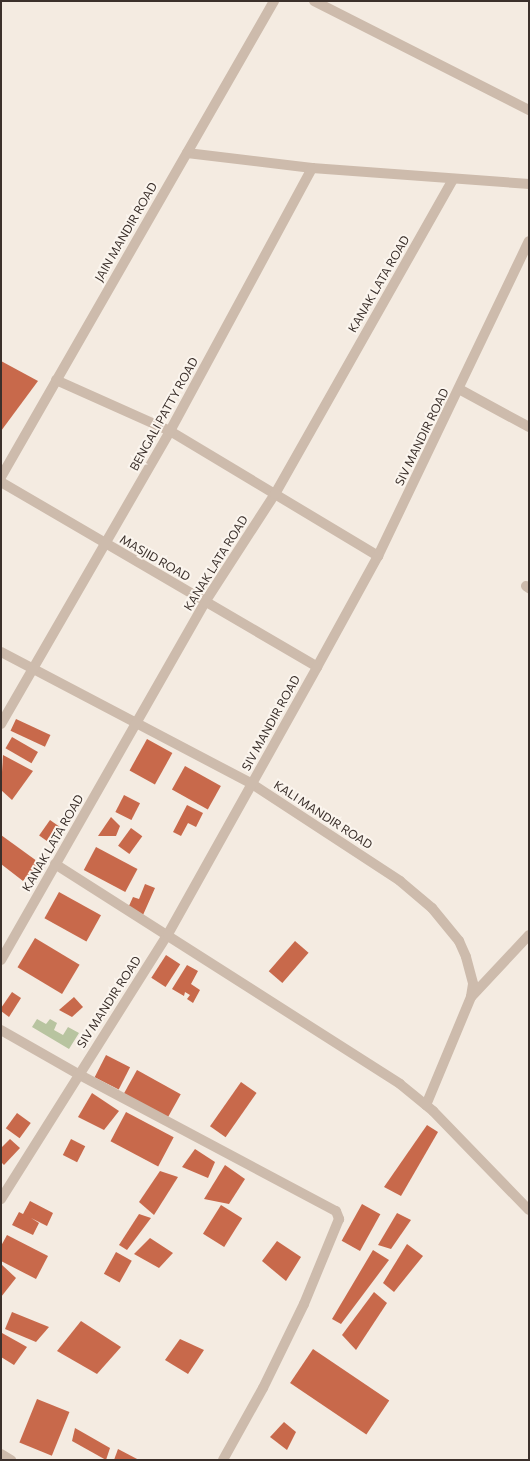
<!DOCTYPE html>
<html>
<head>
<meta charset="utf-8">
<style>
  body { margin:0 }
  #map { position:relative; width:530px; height:1461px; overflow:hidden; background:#f4ebe1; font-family:Commissioner,sans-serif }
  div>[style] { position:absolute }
  .green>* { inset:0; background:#b8c4a0 }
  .building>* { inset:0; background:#c8694b; transform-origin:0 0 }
  .minor>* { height:10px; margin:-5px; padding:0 5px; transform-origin:5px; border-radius:5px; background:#cdbbac }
  .tertiary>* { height:10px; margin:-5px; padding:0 5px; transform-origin:5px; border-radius:5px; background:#cdbbac }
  span { translate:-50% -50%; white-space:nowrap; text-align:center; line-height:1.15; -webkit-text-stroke:4px #fbf5ee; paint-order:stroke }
  .street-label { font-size:12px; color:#3b302b }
  .frame { position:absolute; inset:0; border:2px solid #3b302b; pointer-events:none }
</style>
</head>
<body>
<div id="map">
  <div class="green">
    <i style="clip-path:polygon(37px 1019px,46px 1024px,50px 1019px,57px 1023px,54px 1030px,63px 1035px,68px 1027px,79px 1033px,69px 1049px,32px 1027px)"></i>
  </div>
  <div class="building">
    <i style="clip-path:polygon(1px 361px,38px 381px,1px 431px)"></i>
    <i style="left:16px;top:719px;width:38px;height:13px;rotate:25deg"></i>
    <i style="left:12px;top:737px;width:30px;height:13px;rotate:30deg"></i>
    <i style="left:147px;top:739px;width:29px;height:36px;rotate:29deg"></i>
    <i style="clip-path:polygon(3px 755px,33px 771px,12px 800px,1px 790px)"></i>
    <i style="left:185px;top:766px;width:41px;height:27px;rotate:29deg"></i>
    <i style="left:124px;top:795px;width:18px;height:19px;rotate:27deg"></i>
    <i style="clip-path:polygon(187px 805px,203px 813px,196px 827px,188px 823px,181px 836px,173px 832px)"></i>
    <i style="clip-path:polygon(111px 817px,120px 826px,116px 836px,98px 836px)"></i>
    <i style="left:50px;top:820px;width:16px;height:19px;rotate:35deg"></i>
    <i style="left:131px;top:828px;width:14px;height:22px;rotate:36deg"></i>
    <i style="clip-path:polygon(1px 835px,41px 864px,23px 881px,1px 864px)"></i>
    <i style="left:96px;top:847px;width:47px;height:26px;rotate:28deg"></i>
    <i style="clip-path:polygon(145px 884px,155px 888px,143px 915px,128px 908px,133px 897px,139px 899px)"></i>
    <i style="left:59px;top:892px;width:48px;height:30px;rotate:29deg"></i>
    <i style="left:35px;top:938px;width:52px;height:34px;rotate:31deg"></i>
    <i style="left:295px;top:941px;width:18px;height:40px;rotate:41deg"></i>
    <i style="left:166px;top:955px;width:17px;height:27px;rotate:33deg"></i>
    <i style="clip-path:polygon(187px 965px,198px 971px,191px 984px,200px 990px,193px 1003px,187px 999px,190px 995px,185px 992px,184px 996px,172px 989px)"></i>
    <i style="clip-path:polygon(12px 992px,21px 998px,9px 1017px,1px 1011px,1px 1008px)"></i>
    <i style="clip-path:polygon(74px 997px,83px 1007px,72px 1017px,59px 1010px)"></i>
    <i style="left:106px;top:1055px;width:27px;height:25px;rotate:27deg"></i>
    <i style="left:137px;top:1070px;width:50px;height:27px;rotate:29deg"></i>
    <i style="left:241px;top:1082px;width:19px;height:54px;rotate:35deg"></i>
    <i style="clip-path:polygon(92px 1093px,119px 1111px,104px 1130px,78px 1117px)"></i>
    <i style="left:126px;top:1112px;width:54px;height:33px;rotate:28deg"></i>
    <i style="left:17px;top:1113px;width:17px;height:19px;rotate:36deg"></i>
    <i style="clip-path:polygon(427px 1125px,438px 1132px,401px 1196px,384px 1187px)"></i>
    <i style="clip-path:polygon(10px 1139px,20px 1148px,4px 1165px,1px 1162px,1px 1148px)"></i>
    <i style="left:71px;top:1139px;width:16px;height:18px;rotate:27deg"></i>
    <i style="clip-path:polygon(195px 1149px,215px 1162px,208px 1178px,182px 1167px)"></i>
    <i style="clip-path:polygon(225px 1165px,245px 1179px,229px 1204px,204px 1199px)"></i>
    <i style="clip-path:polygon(160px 1171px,178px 1177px,154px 1215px,139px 1202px)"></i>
    <i style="clip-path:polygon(30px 1201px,53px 1213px,47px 1226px,31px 1218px,39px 1223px,33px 1235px,12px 1225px,19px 1212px,23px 1214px)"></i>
    <i style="left:362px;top:1204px;width:21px;height:42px;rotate:29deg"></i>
    <i style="left:221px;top:1205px;width:25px;height:34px;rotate:32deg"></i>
    <i style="clip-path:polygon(397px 1213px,411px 1220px,391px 1249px,378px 1245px)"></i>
    <i style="clip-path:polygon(139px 1214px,151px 1218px,127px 1250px,119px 1245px)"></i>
    <i style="clip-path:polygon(7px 1235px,48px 1256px,36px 1279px,1px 1261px,1px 1246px)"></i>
    <i style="clip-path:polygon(150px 1238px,173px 1253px,159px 1268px,134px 1254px)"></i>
    <i style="clip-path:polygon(277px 1241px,301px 1257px,286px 1281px,262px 1261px)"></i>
    <i style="clip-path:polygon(407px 1244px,423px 1256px,394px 1292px,383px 1283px)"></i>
    <i style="clip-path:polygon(373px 1250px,389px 1260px,341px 1324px,332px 1319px)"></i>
    <i style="left:116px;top:1252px;width:18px;height:25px;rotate:29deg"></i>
    <i style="clip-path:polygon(1px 1264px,16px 1278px,1px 1297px)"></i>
    <i style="clip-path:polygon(374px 1292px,387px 1303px,356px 1350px,342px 1335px)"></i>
    <i style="clip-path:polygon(12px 1312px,49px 1327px,36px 1342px,5px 1329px)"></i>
    <i style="clip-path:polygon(81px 1321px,121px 1347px,97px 1374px,57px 1351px)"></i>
    <i style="clip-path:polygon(2px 1333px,27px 1347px,14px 1365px,1px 1357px)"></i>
    <i style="clip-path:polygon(180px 1339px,204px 1350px,188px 1374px,165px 1360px)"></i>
    <i style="left:313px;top:1349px;width:92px;height:41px;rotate:34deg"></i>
    <i style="left:37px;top:1399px;width:35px;height:47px;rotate:22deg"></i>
    <i style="clip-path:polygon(284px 1422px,296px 1432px,287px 1450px,270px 1437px)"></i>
    <i style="clip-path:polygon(75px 1428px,110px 1448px,106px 1460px,72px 1441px)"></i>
    <i style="clip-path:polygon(118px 1449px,139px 1460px,114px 1460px)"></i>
  </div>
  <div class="minor">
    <i style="left:314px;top:1px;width:241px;rotate:26.9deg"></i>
    <i style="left:187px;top:153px;width:126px;rotate:6.8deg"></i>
    <i style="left:312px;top:168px;width:218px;rotate:4.2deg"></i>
    <i style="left:56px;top:380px;width:125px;rotate:24.1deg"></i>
    <i style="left:170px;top:431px;width:243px;rotate:31deg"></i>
    <i style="left:459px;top:389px;width:80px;rotate:28.5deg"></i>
    <i style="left:1px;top:477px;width:549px;rotate:-60.16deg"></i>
    <i style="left:1px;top:482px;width:366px;rotate:30.3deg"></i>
    <i style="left:526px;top:586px;width:4px;rotate:34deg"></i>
    <i style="left:1px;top:652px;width:284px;rotate:27.7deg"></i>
    <i style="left:252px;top:784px;width:177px;rotate:33.2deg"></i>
    <i style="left:400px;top:881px;width:42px;rotate:40.2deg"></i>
    <i style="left:432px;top:908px;width:43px;rotate:50.7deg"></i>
    <i style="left:459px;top:941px;width:17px;rotate:66deg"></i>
    <i style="left:466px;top:957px;width:28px;rotate:75deg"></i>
    <i style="left:473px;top:984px;width:13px;rotate:99deg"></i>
    <i style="left:471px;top:997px;width:117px;rotate:112.6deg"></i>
    <i style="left:1px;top:724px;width:338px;rotate:-60deg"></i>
    <i style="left:170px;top:431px;width:299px;rotate:-61.6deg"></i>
    <i style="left:55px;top:864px;width:409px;rotate:32.5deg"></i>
    <i style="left:400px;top:1084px;width:43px;rotate:39.3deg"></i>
    <i style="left:433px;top:1111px;width:138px;rotate:45.9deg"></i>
    <i style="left:1px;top:960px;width:412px;rotate:-60.3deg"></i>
    <i style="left:205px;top:602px;width:129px;rotate:-57.1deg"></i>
    <i style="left:275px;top:494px;width:361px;rotate:-60.5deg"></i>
    <i style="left:471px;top:997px;width:85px;rotate:-46.9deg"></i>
    <i style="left:1px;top:1030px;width:89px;rotate:29.7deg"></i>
    <i style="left:78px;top:1074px;width:292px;rotate:28deg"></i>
    <i style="left:336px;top:1211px;width:9px;rotate:69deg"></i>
    <i style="left:339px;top:1219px;width:92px;rotate:112.4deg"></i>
    <i style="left:304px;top:1304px;width:93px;rotate:116deg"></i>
    <i style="left:263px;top:1388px;width:82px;rotate:119.1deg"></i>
    <i style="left:1px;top:1199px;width:313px;rotate:-57.8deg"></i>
    <i style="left:168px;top:934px;width:306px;rotate:-60.8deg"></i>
    <i style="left:317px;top:667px;width:127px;rotate:-61.2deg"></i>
    <i style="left:378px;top:556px;width:349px;rotate:-64.4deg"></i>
  </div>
  <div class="tertiary">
    <i style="left:1px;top:1454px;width:12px;rotate:31deg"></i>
  </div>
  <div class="street-label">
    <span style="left:126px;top:232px;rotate:-60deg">JAIN MANDIR ROAD</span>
    <span style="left:379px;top:284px;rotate:-60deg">KANAK LATA ROAD</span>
    <span style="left:164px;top:414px;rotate:-61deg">BENGALI PATTY ROAD</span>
    <span style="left:422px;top:437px;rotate:-64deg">SIV MANDIR ROAD</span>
    <span style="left:155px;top:558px;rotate:30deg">MASJID ROAD</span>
    <span style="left:216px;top:563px;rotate:-58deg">KANAK LATA ROAD</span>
    <span style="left:271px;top:723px;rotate:-61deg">SIV MANDIR ROAD</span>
    <span style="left:323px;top:815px;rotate:33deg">KALI MANDIR ROAD</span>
    <span style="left:53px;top:843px;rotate:-60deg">KANAK LATA ROAD</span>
    <span style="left:109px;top:1002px;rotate:-57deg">SIV MANDIR ROAD</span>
  </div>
  <div class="frame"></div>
</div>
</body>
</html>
